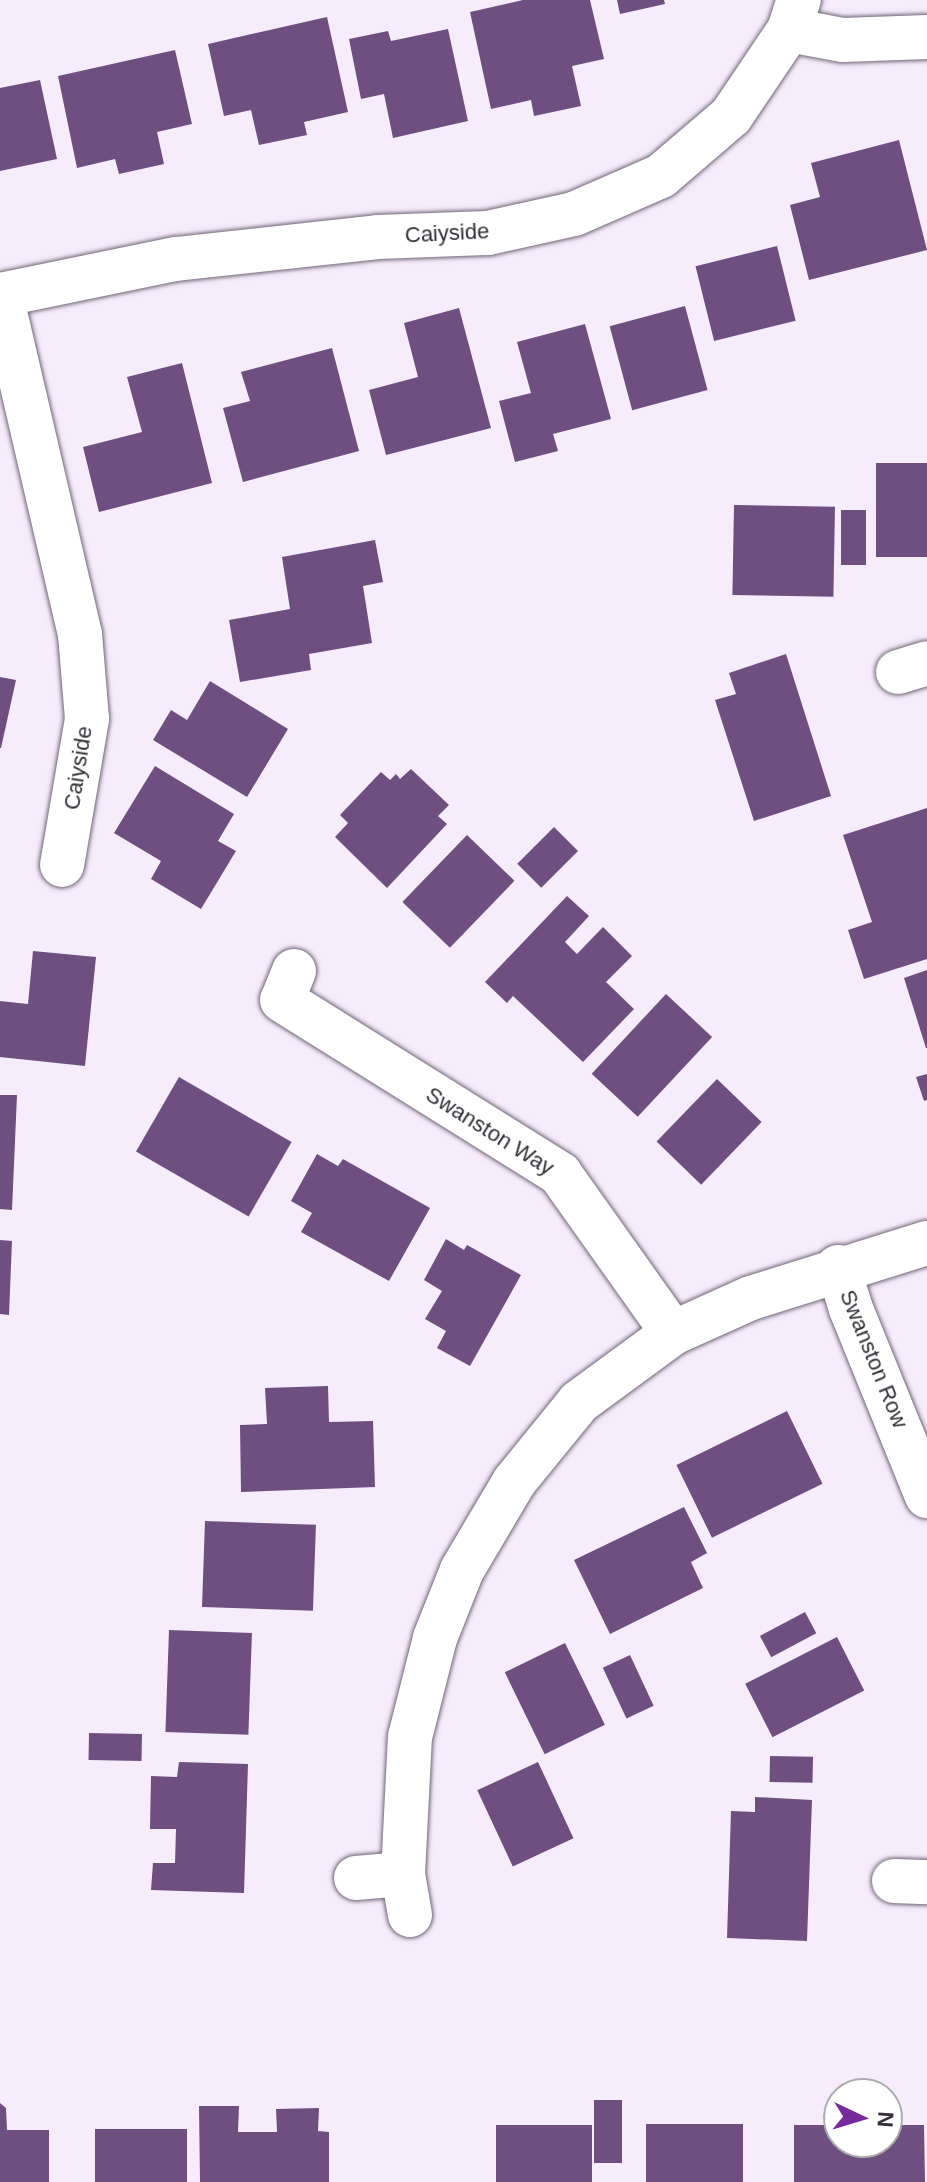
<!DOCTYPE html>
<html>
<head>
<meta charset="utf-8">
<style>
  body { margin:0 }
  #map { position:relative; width:927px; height:2182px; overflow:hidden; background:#f6ecfc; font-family:Arial,sans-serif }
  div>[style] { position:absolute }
  .building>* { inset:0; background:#6e4f80; transform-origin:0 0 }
  .roads { filter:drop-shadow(0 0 2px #716677) drop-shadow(0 0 2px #716677) }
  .minor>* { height:44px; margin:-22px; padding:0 22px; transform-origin:22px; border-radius:22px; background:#fff }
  span { translate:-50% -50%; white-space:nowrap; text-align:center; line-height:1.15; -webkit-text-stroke:8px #fff; paint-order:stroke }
  .street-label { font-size:22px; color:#342f37 }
  .north { position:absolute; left:823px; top:2078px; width:80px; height:80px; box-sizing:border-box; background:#fff; border:2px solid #aeacaf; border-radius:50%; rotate:94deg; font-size:22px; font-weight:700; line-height:32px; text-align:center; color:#342f37 }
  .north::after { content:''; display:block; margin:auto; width:28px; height:36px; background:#772a9b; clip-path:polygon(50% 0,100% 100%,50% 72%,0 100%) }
</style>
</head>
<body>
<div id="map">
  <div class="building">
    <i style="clip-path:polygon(523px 0,590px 0,604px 59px,572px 66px,581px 106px,534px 116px,531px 100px,491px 109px,470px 12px)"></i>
    <i style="clip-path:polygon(617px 0,664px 0,665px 4px,620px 14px)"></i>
    <i style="clip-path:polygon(327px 17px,348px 112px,304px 122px,307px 135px,259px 145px,251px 110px,224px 116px,208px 44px)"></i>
    <i style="clip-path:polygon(448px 29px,468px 121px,393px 138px,384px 94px,361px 99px,349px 39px,388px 31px,391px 41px)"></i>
    <i style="clip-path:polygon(175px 50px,192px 124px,157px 132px,164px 164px,119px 174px,115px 159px,77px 168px,58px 76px)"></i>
    <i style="clip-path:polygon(40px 80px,57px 159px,0 171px,0 88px)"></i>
    <i style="clip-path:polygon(899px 140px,927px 250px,809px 280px,790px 205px,820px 197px,811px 163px)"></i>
    <i style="left:777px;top:246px;width:77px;height:84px;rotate:76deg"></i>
    <i style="left:685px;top:306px;width:87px;height:78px;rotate:75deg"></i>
    <i style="clip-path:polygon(459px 308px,491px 428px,386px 455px,369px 390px,418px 377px,404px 323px)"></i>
    <i style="clip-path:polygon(585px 324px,611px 419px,553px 434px,558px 451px,515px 462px,499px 401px,531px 393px,517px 342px)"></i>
    <i style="clip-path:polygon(332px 348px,359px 451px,243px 482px,223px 408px,250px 401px,241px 372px)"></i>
    <i style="clip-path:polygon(182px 363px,212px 483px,99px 512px,83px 447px,142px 432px,127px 377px)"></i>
    <i style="left:876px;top:463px;width:51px;height:94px"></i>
    <i style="left:734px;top:505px;width:101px;height:90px;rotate:1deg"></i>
    <i style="left:841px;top:510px;width:25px;height:55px"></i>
    <i style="clip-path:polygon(375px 540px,383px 582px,363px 586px,372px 643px,309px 654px,311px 670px,240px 682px,229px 620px,290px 609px,282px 557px)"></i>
    <i style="clip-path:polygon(786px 654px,831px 796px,754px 821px,715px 700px,736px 694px,729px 673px)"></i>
    <i style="clip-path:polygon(0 677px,16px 680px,1px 748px,0 748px)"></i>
    <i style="clip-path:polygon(210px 681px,288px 729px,247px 797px,153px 740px,171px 710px,187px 720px)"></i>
    <i style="clip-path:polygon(155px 766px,234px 814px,218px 841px,236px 851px,201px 909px,151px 879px,161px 861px,114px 833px)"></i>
    <i style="clip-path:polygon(411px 769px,449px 805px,438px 816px,447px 824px,387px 888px,335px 837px,348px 823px,340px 815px,381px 772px,390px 780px,396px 774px,400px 779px)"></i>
    <i style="clip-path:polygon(927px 808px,927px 959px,864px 979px,848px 930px,872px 922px,843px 835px)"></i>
    <i style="left:554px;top:827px;width:34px;height:52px;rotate:45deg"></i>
    <i style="left:467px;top:835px;width:66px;height:93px;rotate:44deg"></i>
    <i style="clip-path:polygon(567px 896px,589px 916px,565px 942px,577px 954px,603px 927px,632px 956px,606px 982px,634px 1009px,583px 1062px,513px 996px,507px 1003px,485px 982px)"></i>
    <i style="clip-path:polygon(33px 951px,96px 957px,85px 1066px,0 1057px,0 1001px,28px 1004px)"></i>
    <i style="clip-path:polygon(927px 970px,927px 1048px,926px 1048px,904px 978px)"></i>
    <i style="left:666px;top:994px;width:63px;height:109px;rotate:43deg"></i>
    <i style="clip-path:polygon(927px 1074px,927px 1100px,924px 1101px,916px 1077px)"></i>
    <i style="left:179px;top:1077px;width:130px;height:86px;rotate:30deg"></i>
    <i style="left:717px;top:1079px;width:62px;height:87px;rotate:44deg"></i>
    <i style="clip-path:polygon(0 1095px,17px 1095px,12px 1210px,0 1209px)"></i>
    <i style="clip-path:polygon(317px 1154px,338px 1166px,343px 1159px,430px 1208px,389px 1281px,301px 1232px,312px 1213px,291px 1201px)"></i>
    <i style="clip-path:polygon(446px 1239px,464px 1250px,467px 1245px,521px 1275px,470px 1366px,437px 1348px,446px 1331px,425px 1319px,442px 1291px,424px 1280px)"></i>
    <i style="clip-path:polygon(0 1240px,12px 1241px,9px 1315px,0 1314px)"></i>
    <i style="clip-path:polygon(328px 1386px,329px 1422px,373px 1421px,375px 1487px,241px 1492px,240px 1425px,267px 1424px,265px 1388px)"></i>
    <i style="left:787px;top:1411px;width:81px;height:123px;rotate:64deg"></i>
    <i style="clip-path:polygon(684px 1507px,707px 1553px,691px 1562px,703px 1588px,610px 1634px,574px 1560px)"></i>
    <i style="left:205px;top:1521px;width:111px;height:86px;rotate:2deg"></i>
    <i style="left:805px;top:1612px;width:24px;height:51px;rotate:62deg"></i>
    <i style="left:169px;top:1630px;width:83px;height:102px;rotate:2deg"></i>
    <i style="left:837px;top:1637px;width:60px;height:103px;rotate:63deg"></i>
    <i style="left:565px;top:1643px;width:91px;height:67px;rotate:64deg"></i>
    <i style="left:630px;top:1655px;width:56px;height:30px;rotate:65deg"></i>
    <i style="left:89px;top:1733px;width:53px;height:27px;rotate:1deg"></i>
    <i style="left:770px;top:1756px;width:43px;height:26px;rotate:1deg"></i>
    <i style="clip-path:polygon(179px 1762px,248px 1764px,244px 1893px,151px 1890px,153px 1863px,175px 1863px,176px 1829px,150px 1829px,151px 1776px,177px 1777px)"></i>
    <i style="left:538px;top:1762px;width:84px;height:67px;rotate:65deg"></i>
    <i style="clip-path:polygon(755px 1797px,812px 1800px,807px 1941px,727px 1938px,731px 1811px,755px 1812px)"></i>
    <i style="clip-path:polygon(887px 2095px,892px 2095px,892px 2125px,924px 2125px,925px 2182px,794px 2182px,794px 2125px,839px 2125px,839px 2142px,887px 2142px)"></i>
    <i style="left:594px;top:2100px;width:28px;height:63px"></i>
    <i style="clip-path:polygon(0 2103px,6px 2108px,7px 2130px,49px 2130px,49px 2182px,0 2182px)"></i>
    <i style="clip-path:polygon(199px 2106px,239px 2106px,238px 2132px,277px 2132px,276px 2109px,319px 2108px,318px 2131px,329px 2132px,329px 2182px,200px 2182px)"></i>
    <i style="left:743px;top:2124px;width:58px;height:97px;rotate:90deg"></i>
    <i style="left:592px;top:2125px;width:57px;height:96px;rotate:90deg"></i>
    <i style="left:95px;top:2129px;width:92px;height:53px"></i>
  </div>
  <div class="roads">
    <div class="minor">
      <i style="left:789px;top:30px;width:55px;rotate:10.5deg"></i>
      <i style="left:843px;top:40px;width:84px;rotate:-2deg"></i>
      <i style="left:0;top:295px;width:180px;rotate:-11.6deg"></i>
      <i style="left:176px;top:259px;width:203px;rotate:-6.2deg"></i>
      <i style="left:378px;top:237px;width:110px;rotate:-2.1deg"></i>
      <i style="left:488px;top:233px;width:88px;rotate:-12.5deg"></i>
      <i style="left:574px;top:214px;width:95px;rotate:-23.6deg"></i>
      <i style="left:661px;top:176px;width:92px;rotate:-40.6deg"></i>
      <i style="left:731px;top:116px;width:104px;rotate:-56deg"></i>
      <i style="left:789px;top:30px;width:32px;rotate:-72deg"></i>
      <i style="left:1px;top:295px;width:348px;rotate:76.9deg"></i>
      <i style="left:80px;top:634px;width:85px;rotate:85.3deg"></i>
      <i style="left:87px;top:719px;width:148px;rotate:99.7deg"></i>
      <i style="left:898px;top:672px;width:30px;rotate:-17deg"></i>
      <i style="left:294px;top:971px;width:31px;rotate:112deg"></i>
      <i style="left:282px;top:1000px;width:328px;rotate:32deg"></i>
      <i style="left:560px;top:1174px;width:195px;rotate:54.6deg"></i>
      <i style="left:838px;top:1267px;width:44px;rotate:72.8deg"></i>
      <i style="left:851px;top:1309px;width:202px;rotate:67.9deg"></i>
      <i style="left:356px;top:1878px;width:47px;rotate:-4.9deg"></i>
      <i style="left:894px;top:1881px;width:33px;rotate:2deg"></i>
      <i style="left:410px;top:1915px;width:42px;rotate:-99.7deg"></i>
      <i style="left:403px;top:1874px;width:137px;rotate:-87.1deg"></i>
      <i style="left:410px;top:1737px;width:102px;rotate:-75.8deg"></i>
      <i style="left:435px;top:1638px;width:73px;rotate:-68.3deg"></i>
      <i style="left:462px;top:1570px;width:102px;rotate:-59.4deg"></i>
      <i style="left:514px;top:1482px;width:103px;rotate:-50.9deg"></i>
      <i style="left:579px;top:1402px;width:117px;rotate:-36.3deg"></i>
      <i style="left:673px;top:1333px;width:85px;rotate:-24.2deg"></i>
      <i style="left:751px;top:1298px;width:184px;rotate:-17.4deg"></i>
    </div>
  </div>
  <div class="street-label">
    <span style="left:447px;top:233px;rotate:-3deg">Caiyside</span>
    <span style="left:78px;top:768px;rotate:-81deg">Caiyside</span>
    <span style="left:490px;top:1131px;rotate:32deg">Swanston Way</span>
    <span style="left:874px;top:1359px;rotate:68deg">Swanston Row</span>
  </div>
  <div class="north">N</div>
</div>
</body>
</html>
